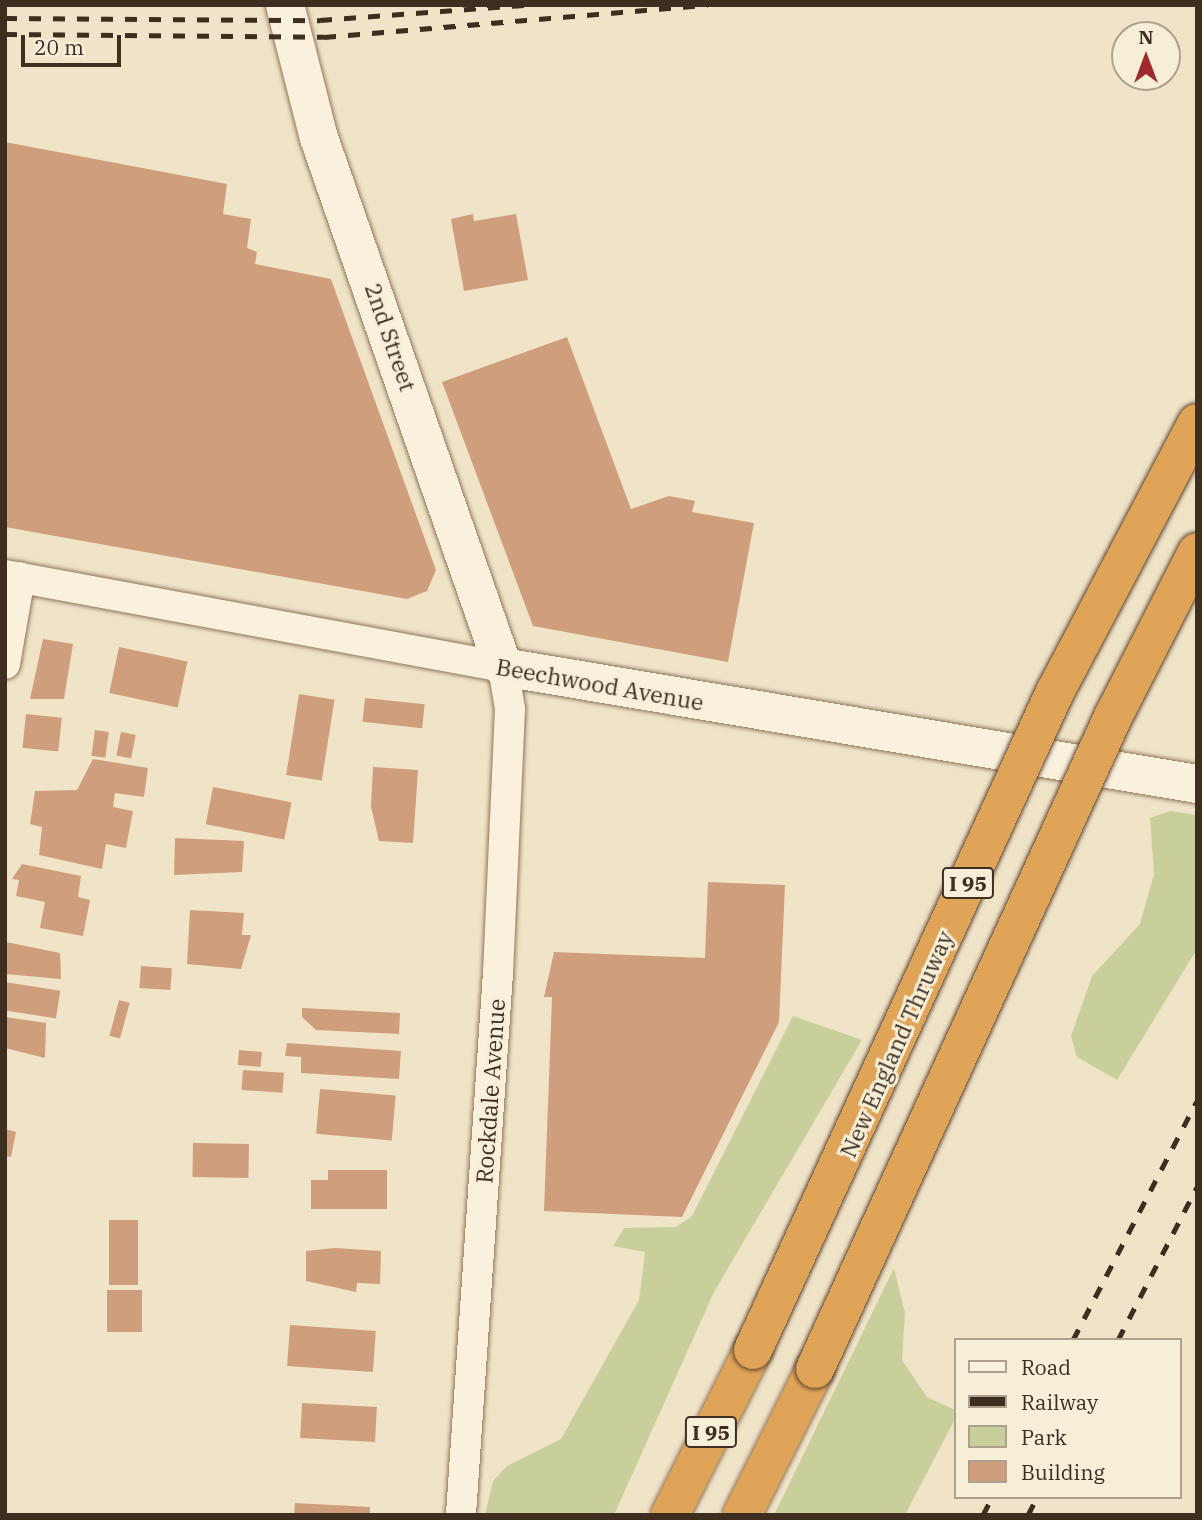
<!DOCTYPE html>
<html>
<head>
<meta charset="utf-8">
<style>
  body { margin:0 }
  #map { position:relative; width:1202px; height:1520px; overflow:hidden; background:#f0e4c8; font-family:"IBM Plex Serif",serif }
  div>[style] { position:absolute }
  .green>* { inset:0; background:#c9cf9b }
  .building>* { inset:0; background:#cf9f7d; transform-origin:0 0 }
  .roads { filter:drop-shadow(0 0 2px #8d765c) drop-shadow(0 0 2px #8d765c) }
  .street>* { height:30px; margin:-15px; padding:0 15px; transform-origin:15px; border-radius:15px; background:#faf1dc }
  .secondary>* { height:38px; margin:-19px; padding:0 19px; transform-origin:19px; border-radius:19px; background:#faf1dc }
  .highway>* { height:38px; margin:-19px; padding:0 19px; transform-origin:19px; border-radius:19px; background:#e0a458 }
  .rail>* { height:5px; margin-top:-2.5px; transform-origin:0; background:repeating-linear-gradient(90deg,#3d2e20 0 12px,transparent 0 24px) }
  .bridges { filter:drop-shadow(0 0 2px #5b4430) drop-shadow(0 0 2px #5b4430) }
  .highway-bridge>* { height:38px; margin:-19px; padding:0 19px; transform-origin:19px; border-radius:19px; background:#e0a458 }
  span { translate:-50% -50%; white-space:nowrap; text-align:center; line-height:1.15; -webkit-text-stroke:6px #f7eed8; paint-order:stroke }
  .shield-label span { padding:2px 5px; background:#f7eed8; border:2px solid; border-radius:5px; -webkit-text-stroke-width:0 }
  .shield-label { font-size:21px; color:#3d2e20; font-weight:700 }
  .street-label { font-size:23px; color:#3d2e20 }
  .frame { position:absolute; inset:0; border:7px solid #3d2e20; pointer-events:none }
  .legend { position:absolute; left:954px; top:1338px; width:228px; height:161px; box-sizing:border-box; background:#f7eed8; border:2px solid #ada18e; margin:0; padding:9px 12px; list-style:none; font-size:21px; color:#3d2e20 }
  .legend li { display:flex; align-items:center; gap:14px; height:35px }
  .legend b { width:35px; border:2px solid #ada18e }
  .north { position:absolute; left:1111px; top:21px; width:70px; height:70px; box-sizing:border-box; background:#f7eed8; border:2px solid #ada18e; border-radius:50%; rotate:0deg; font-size:19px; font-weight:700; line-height:28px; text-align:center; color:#3d2e20 }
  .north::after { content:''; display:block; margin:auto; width:24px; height:32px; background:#9e2a2b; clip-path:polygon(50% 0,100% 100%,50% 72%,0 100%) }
  .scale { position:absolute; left:21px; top:35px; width:100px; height:32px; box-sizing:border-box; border:4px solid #3d2e20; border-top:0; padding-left:9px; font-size:21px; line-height:24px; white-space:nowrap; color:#3d2e20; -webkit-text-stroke:5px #f7eed8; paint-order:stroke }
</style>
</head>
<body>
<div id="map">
  <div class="green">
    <i style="clip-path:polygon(1170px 811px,1197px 815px,1197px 949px,1117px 1080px,1077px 1057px,1071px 1036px,1092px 976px,1140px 924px,1154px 874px,1150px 818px)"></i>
    <i style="clip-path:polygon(793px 1016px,862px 1040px,714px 1292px,614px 1515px,485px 1515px,493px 1481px,507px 1466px,561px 1439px,639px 1300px,645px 1252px,613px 1246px,624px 1228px,676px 1227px,692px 1216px)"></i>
    <i style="clip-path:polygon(894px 1268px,905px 1313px,902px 1360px,927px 1397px,955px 1410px,955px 1419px,905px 1515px,774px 1515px)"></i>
  </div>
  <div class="building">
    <i style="clip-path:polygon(5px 142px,227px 184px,223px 214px,251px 219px,247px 248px,257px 252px,255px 264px,331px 279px,436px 570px,427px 591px,407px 599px,5px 527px)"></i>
    <i style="clip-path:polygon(473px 214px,474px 221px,516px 214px,528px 280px,464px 291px,451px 219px)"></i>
    <i style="clip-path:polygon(567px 337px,631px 509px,669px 496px,695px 501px,692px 512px,754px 523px,728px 662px,533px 626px,442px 382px)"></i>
    <i style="clip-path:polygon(43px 639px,73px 644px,64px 699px,30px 699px)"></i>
    <i style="left:119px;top:647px;width:70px;height:47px;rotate:12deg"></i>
    <i style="left:299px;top:694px;width:36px;height:82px;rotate:9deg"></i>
    <i style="left:365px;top:698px;width:60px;height:24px;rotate:6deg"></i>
    <i style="left:26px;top:714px;width:36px;height:34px;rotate:6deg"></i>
    <i style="left:95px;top:730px;width:14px;height:26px;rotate:8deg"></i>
    <i style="left:121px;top:732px;width:15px;height:24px;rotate:11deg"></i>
    <i style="clip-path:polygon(93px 759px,148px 768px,144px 797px,115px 793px,113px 807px,133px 811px,126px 848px,106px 844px,102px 869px,39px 855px,42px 827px,30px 824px,35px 791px,77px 790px)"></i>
    <i style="clip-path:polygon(373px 767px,418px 770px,413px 843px,379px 841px,371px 807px)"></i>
    <i style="left:213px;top:787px;width:80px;height:38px;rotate:11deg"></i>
    <i style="clip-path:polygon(175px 838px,244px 841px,242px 872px,174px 875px)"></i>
    <i style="clip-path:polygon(22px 864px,81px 876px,78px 897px,90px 900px,83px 936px,40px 928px,45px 902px,16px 896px,19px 880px,12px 879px)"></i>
    <i style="clip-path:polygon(708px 882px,785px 885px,779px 1022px,682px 1217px,544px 1211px,552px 997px,544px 997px,554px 952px,705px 958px)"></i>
    <i style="clip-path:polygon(190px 910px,244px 913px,242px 935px,251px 935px,241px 969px,187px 964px)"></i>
    <i style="clip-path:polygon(6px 942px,60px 953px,61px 979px,5px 974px)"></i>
    <i style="left:141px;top:966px;width:31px;height:22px;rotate:4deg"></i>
    <i style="left:5px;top:982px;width:56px;height:28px;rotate:9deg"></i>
    <i style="left:119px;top:1000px;width:11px;height:37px;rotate:15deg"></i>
    <i style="clip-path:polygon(302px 1008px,400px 1013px,399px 1034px,316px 1030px,302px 1017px)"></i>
    <i style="clip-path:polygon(5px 1017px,46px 1023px,45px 1058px,5px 1048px)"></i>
    <i style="clip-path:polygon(287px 1043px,401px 1051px,399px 1079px,301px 1073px,301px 1057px,285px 1056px)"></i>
    <i style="left:239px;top:1050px;width:23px;height:15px;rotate:5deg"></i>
    <i style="left:243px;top:1070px;width:41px;height:20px;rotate:4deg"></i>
    <i style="left:320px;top:1089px;width:76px;height:45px;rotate:5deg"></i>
    <i style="clip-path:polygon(5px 1129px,16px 1132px,11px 1157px,5px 1156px)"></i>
    <i style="left:193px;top:1143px;width:56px;height:34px;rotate:1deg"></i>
    <i style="clip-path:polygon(328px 1170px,387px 1170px,387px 1209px,311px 1209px,311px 1180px,328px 1180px)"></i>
    <i style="left:109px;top:1220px;width:29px;height:65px"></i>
    <i style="clip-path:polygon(335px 1248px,381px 1251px,380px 1284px,357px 1283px,356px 1292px,306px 1281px,306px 1251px)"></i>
    <i style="left:107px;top:1290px;width:35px;height:42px"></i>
    <i style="left:290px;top:1325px;width:86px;height:41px;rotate:4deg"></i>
    <i style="left:302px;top:1403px;width:75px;height:35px;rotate:3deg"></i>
    <i style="clip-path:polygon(295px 1503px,370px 1507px,370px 1515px,294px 1515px)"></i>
  </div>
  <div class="roads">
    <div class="street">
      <i style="left:5px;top:575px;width:506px;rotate:10.47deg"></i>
      <i style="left:503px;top:667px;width:43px;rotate:80.5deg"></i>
      <i style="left:510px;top:709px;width:264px;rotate:92.6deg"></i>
      <i style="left:498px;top:973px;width:543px;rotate:93.91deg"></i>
      <i style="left:5px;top:664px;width:88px;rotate:-80.2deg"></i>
    </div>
    <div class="secondary">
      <i style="left:285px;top:5px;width:137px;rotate:75.7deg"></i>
      <i style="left:319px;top:138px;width:560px;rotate:70.82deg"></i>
      <i style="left:503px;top:667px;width:704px;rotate:9.57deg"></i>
    </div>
    <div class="highway">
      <i style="left:670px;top:1515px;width:185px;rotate:-63.3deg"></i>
      <i style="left:742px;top:1515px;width:163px;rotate:-63.4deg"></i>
    </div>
  </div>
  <div class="rail">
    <i style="left:5px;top:18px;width:315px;rotate:0.4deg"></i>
    <i style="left:320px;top:20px;width:205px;rotate:-4.2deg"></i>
    <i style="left:5px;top:34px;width:319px;rotate:0.5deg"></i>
    <i style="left:324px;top:37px;width:385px;rotate:-4.8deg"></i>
    <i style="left:1073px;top:1340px;width:269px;rotate:-62.6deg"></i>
    <i style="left:1118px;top:1340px;width:172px;rotate:-62.7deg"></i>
    <i style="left:983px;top:1515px;width:20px;rotate:-63deg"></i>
    <i style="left:1028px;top:1515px;width:20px;rotate:-63deg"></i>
  </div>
  <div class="bridges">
    <div class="highway-bridge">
      <i style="left:753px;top:1350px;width:724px;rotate:-65.35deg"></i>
      <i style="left:1055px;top:692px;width:304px;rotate:-62.2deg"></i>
      <i style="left:815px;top:1369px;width:717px;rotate:-65.44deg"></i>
      <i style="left:1113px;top:717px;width:185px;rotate:-63deg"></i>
    </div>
  </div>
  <div class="shield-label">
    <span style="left:968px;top:883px">I 95</span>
    <span style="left:711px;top:1432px">I 95</span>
  </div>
  <div class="street-label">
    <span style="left:391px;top:337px;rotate:71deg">2nd Street</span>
    <span style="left:600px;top:684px;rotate:10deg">Beechwood Avenue</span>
    <span style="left:896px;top:1044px;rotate:-66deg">New England Thruway</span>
    <span style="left:490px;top:1091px;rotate:-86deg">Rockdale Avenue</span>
  </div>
  <div class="frame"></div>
  <ul class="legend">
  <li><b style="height:9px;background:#faf1dc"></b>Road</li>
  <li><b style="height:9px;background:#3d2e20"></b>Railway</li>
  <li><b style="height:19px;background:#c9cf9b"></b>Park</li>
  <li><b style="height:19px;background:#cf9f7d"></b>Building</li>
  </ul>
  <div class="north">N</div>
  <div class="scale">20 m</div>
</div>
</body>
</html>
